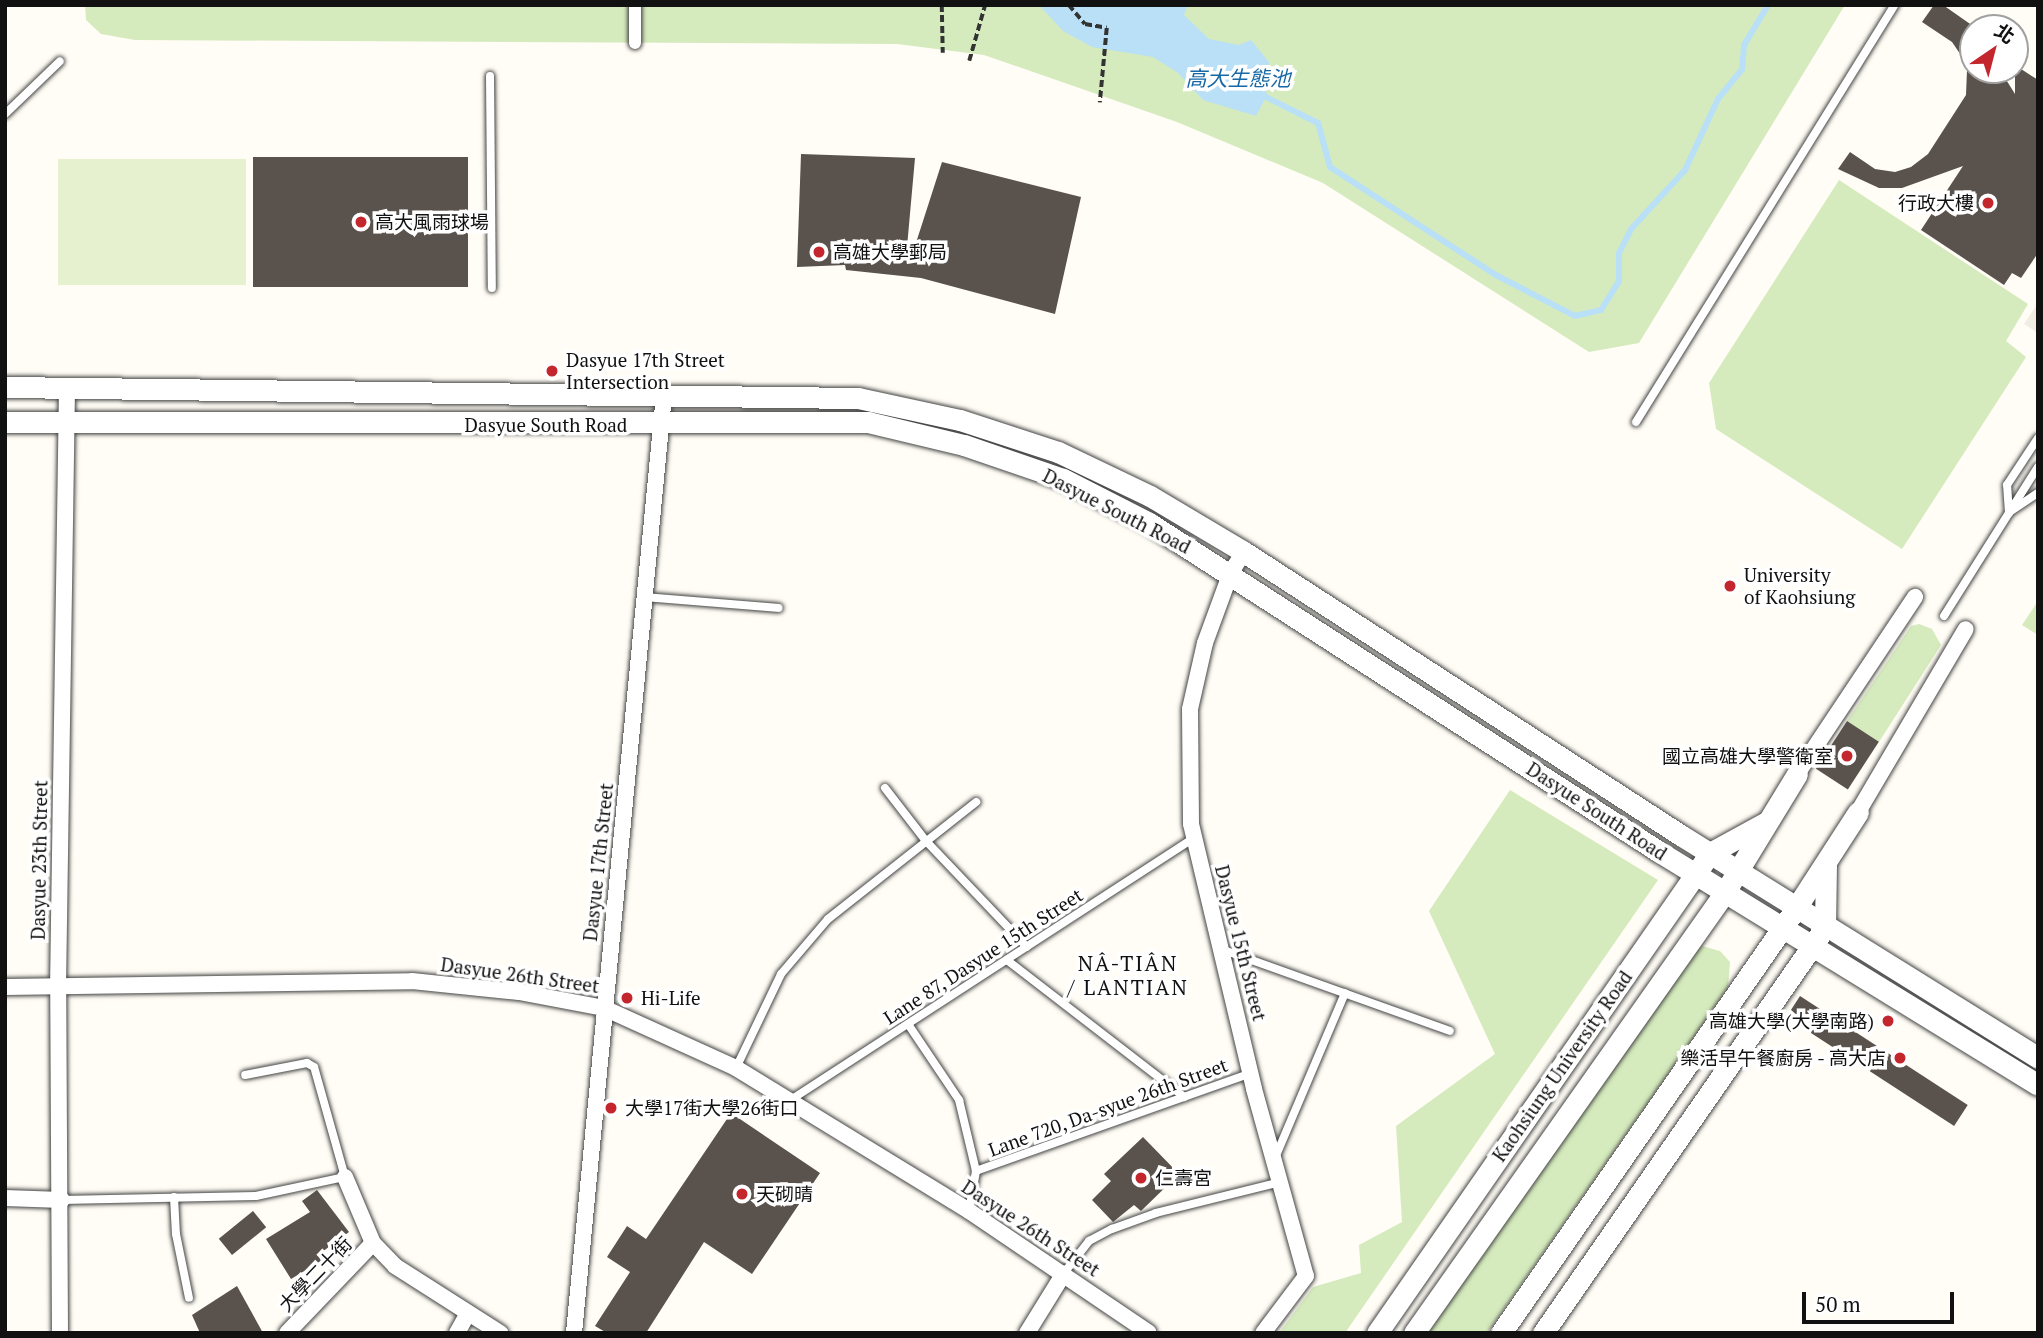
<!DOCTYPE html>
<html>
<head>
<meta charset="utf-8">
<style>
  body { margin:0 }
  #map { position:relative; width:2043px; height:1338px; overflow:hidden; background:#fffdf5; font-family:"PT Serif","Noto Sans TC",serif }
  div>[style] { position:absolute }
  .green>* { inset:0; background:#d5ebbd }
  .pitch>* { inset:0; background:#e6f2cf; transform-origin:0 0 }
  .plaza>* { inset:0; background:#f1ede2 }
  .water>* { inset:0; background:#b9e0f7 }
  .stream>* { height:6px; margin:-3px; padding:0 3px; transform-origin:3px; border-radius:3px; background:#b9e0f7 }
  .building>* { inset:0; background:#5a524d; transform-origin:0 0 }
  .path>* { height:3.5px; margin-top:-1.75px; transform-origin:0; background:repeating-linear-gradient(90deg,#333 0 7px,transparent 0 10.5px) }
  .roads { filter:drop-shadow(0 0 2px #444) drop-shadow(0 0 2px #444) }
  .service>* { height:8px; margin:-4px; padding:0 4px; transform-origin:4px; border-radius:4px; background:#fff }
  .pedestrian>* { height:12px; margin:-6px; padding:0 6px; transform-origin:6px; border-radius:6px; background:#fff }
  .minor>* { height:16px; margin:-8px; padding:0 8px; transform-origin:8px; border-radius:8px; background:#fff }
  .tertiary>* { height:21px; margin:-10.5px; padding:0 10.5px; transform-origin:10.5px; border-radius:10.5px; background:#fff }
  .dots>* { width:19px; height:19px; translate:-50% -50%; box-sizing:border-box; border:4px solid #fff; border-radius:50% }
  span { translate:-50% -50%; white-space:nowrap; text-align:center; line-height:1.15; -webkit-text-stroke:7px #fff; paint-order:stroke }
  .poi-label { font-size:19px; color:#111 }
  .right { translate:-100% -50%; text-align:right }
  .left { translate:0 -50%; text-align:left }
  .street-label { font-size:19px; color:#111 }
  .water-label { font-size:21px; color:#1768a6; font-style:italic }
  .neighbourhood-label { font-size:21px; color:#111; letter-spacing:2px }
  .frame { position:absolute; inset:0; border:7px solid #111; pointer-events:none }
  .north { position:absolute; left:1959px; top:14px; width:70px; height:70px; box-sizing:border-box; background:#fff; border:2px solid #a0a0a0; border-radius:50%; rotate:35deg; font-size:19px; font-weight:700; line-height:28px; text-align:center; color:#111 }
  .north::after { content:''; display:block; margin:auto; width:24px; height:32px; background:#c4262e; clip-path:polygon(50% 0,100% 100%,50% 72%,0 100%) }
  .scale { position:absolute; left:1802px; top:1292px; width:152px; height:32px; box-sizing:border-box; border:4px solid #111; border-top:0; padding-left:9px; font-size:21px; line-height:24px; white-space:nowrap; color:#111; -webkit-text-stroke:5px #fff; paint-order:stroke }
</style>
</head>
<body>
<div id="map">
  <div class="green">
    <i style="clip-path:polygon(85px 5px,1845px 5px,1639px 343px,1589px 352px,1323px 183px,1177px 122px,984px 55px,897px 44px,135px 40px,101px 34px,86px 20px)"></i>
    <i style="clip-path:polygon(1839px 180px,2028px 304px,2006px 341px,2026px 357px,1902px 549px,1716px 429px,1709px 383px)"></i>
    <i style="clip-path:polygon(2038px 601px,2038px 635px,2022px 625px)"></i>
    <i style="clip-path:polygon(1919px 624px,1932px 629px,1941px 645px,1879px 742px,1847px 721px,1911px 626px)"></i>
    <i style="clip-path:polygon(1510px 790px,1658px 880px,1345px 1333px,1279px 1333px,1313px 1287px,1361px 1273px,1359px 1245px,1402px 1222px,1396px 1126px,1495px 1054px,1429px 911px)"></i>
    <i style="clip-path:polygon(1702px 946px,1720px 951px,1730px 962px,1728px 988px,1487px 1333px,1424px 1333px,1691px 952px)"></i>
  </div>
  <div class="pitch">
    <i style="left:58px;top:159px;width:188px;height:126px"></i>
  </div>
  <div class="plaza">
    <i style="clip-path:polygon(2038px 303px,2038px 333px,2024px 324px)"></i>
  </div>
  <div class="water">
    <i style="clip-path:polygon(1039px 5px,1188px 5px,1184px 15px,1209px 39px,1239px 45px,1251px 40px,1269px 62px,1266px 97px,1256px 116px,1203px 100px,1178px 73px,1153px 57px,1092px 47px,1063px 31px)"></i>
  </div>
  <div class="stream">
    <i style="left:1266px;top:97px;width:58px;rotate:26.6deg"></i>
    <i style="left:1318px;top:123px;width:46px;rotate:74.7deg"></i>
    <i style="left:1330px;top:167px;width:196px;rotate:33.1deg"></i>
    <i style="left:1494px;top:274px;width:91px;rotate:27.4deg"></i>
    <i style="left:1575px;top:316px;width:27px;rotate:-13deg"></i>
    <i style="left:1601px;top:310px;width:34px;rotate:-58deg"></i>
    <i style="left:1619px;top:281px;width:28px;rotate:-90deg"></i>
    <i style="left:1619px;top:253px;width:28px;rotate:-63deg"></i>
    <i style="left:1632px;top:228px;width:79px;rotate:-47.6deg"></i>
    <i style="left:1685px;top:170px;width:78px;rotate:-65.1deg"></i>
    <i style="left:1718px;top:99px;width:38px;rotate:-51deg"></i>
    <i style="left:1742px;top:69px;width:24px;rotate:-85deg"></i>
    <i style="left:1744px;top:45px;width:47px;rotate:-59deg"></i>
  </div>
  <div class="building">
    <i style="clip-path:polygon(1934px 5px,1943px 5px,1973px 26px,1973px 70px,2000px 70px,2015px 94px,2015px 65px,2038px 80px,2038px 253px,2021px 278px,2012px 273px,2004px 285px,1921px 230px,1963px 166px,1902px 188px,1879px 188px,1838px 169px,1850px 152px,1875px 169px,1895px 172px,1911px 167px,1928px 154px,1966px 95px,1967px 70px,1971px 70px,1952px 42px,1922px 22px)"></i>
    <i style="clip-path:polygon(801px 154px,915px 158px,907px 247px,914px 249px,942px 162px,1081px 197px,1055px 314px,921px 278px,846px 270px,845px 265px,797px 267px)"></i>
    <i style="left:468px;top:157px;width:130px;height:215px;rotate:90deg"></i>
    <i style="left:1847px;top:721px;width:38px;height:57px;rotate:33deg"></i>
    <i style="left:1800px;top:996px;width:200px;height:25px;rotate:33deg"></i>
    <i style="clip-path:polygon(731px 1113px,820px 1173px,752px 1274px,704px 1242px,646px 1333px,607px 1333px,595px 1326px,630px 1272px,607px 1257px,627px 1226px,646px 1239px)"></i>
    <i style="clip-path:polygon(1143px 1137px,1179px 1174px,1141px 1211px,1134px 1205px,1113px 1222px,1092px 1200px,1111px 1181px,1104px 1174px)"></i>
    <i style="clip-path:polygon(317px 1190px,349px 1232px,318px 1255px,321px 1261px,291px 1279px,266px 1239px,310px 1212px,302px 1201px)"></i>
    <i style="left:253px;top:1211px;width:21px;height:44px;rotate:51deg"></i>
    <i style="clip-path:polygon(237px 1286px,263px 1333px,200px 1333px,192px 1315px)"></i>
  </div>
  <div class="path">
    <i style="left:942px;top:5px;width:48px;rotate:88.8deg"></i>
    <i style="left:1069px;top:5px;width:25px;rotate:50deg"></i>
    <i style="left:1085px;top:24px;width:22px;rotate:10deg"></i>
    <i style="left:1107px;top:28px;width:75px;rotate:95.3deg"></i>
    <i style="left:969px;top:61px;width:58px;rotate:-74.1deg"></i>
  </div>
  <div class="roads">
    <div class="service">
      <i style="left:490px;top:76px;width:212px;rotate:89.5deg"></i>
      <i style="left:5px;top:114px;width:76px;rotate:-43.9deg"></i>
      <i style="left:1636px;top:422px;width:491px;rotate:-58.2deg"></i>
      <i style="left:2011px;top:511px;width:32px;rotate:-34deg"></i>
      <i style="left:2009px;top:513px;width:28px;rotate:-94deg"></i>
      <i style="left:2007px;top:485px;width:56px;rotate:-56.6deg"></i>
      <i style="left:645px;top:597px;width:134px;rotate:4.7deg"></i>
      <i style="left:1944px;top:616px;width:176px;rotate:-57.8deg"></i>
      <i style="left:885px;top:788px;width:67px;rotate:52.3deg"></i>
      <i style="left:926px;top:841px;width:146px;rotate:46.4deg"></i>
      <i style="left:1221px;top:949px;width:243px;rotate:19.7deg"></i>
      <i style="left:1007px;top:960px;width:224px;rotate:37.7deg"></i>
      <i style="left:908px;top:1024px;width:92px;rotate:56.1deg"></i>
      <i style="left:959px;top:1100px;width:73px;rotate:76.5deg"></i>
      <i style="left:976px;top:1171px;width:41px;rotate:99.9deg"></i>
      <i style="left:736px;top:1068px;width:104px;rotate:-64.4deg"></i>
      <i style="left:781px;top:974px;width:72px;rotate:-49.5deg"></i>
      <i style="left:828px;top:919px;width:189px;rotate:-38.3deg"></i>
      <i style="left:789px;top:1101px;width:483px;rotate:-33deg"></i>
      <i style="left:1275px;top:1158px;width:179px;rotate:-67deg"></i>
      <i style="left:976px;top:1171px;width:292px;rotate:-19.6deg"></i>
      <i style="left:174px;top:1197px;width:37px;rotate:87deg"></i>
      <i style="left:176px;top:1234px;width:65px;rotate:78.5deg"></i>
      <i style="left:62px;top:1200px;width:194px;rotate:-1.2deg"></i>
      <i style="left:256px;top:1196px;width:91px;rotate:-12.1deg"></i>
      <i style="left:345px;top:1177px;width:114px;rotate:-105.7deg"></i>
      <i style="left:314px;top:1067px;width:8px;rotate:-150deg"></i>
      <i style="left:307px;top:1063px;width:63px;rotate:169deg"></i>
      <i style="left:1064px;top:1273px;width:41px;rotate:-52deg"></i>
      <i style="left:1089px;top:1241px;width:26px;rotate:-28deg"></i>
      <i style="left:1112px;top:1229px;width:47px;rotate:-20deg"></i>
      <i style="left:1156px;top:1213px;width:128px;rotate:-14deg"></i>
    </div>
    <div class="pedestrian">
      <i style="left:635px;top:5px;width:38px;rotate:90deg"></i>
    </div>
    <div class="minor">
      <i style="left:1244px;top:552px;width:24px;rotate:123deg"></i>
      <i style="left:1231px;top:572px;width:76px;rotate:110.1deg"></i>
      <i style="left:1205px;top:643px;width:68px;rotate:102.8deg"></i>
      <i style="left:1190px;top:709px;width:115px;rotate:89.5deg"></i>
      <i style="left:1191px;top:824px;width:272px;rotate:76.6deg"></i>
      <i style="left:1254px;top:1089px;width:194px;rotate:74.5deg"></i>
      <i style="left:1306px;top:1276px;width:71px;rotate:127deg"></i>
      <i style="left:1797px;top:774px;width:213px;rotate:-56.3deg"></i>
      <i style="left:1858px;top:812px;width:212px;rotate:-59.5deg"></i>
      <i style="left:5px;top:987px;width:407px;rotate:-0.8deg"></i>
      <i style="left:412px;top:981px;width:108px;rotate:5.9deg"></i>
      <i style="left:519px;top:992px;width:86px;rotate:10.7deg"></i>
      <i style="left:604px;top:1008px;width:145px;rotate:24.4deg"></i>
      <i style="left:736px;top:1068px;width:273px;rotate:31.5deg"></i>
      <i style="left:969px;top:1211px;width:217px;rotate:34.1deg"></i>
      <i style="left:345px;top:1177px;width:72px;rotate:67deg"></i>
      <i style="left:373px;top:1243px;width:32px;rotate:46deg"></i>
      <i style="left:395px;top:1266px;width:125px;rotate:32.5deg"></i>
      <i style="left:5px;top:1198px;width:57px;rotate:2deg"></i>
      <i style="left:60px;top:1333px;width:345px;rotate:-90.3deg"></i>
      <i style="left:58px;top:988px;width:601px;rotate:-89.14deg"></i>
      <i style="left:287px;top:1333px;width:124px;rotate:-46.3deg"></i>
      <i style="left:457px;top:1333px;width:23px;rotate:-61deg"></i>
      <i style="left:574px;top:1333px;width:942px;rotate:-84.52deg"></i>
      <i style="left:1027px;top:1333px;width:70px;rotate:-58.3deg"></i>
    </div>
    <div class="tertiary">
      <i style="left:5px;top:387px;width:853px;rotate:0.74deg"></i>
      <i style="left:858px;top:398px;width:104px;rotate:12.2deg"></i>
      <i style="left:960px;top:420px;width:103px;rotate:18.1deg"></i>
      <i style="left:1058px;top:452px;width:102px;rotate:25.6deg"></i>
      <i style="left:1150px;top:496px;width:109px;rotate:30.8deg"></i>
      <i style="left:1244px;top:552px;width:522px;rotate:32.96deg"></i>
      <i style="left:1682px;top:836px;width:420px;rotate:31.9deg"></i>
      <i style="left:5px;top:422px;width:863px"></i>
      <i style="left:868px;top:422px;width:99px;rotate:13.5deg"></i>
      <i style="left:964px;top:445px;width:105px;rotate:19deg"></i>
      <i style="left:1063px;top:479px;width:97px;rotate:27.1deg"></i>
      <i style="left:1149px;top:523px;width:606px;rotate:32.8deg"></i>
      <i style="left:1658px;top:851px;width:446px;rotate:31.6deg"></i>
      <i style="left:1377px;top:1333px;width:584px;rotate:-55.25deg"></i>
      <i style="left:1710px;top:853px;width:63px;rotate:-28.6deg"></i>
      <i style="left:1414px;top:1333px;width:540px;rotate:-54.81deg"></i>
      <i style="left:1725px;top:892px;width:138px;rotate:-58.6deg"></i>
      <i style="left:1501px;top:1333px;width:517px;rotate:-55.23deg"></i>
      <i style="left:1796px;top:908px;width:114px;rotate:-57.1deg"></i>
      <i style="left:1543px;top:1333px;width:494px;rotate:-55.2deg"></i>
      <i style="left:1825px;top:927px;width:63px;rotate:-89.1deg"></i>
    </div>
  </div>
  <div class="dots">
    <i style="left:1988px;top:203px;background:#c4262e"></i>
    <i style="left:361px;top:222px;background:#c4262e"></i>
    <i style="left:819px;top:252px;background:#c4262e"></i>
    <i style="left:552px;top:371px;background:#c4262e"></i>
    <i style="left:1730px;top:586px;background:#c4262e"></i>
    <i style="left:1847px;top:756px;background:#c4262e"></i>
    <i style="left:627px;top:998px;background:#c4262e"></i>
    <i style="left:1888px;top:1021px;background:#c4262e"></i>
    <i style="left:1900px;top:1058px;background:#c4262e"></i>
    <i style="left:611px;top:1108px;background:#c4262e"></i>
    <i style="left:1141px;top:1178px;background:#c4262e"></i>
    <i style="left:742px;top:1194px;background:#c4262e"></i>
  </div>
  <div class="poi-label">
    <span class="right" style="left:1974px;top:203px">行政大樓</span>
    <span class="left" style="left:375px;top:222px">高大風雨球場</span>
    <span class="left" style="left:833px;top:252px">高雄大學郵局</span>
    <span class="left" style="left:566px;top:371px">Dasyue 17th Street<br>Intersection</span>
    <span class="left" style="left:1744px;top:586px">University<br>of Kaohsiung</span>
    <span class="right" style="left:1833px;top:756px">國立高雄大學警衛室</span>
    <span class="left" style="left:641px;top:998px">Hi-Life</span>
    <span class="right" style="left:1874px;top:1021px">高雄大學(大學南路)</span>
    <span class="right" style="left:1886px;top:1058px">樂活早午餐廚房 - 高大店</span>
    <span class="left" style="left:625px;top:1108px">大學17街大學26街口</span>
    <span class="left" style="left:1155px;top:1178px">仁壽宮</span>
    <span class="left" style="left:756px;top:1194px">天砌晴</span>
  </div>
  <div class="street-label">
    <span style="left:546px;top:425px">Dasyue South Road</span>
    <span style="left:1117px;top:511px;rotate:27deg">Dasyue South Road</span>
    <span style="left:1597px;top:811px;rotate:33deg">Dasyue South Road</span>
    <span style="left:39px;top:860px;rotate:-89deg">Dasyue 23th Street</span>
    <span style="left:598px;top:862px;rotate:-84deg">Dasyue 17th Street</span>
    <span style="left:1241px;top:943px;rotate:76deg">Dasyue 15th Street</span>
    <span style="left:983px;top:956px;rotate:-33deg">Lane 87, Dasyue 15th Street</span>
    <span style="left:520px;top:975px;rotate:8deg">Dasyue 26th Street</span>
    <span style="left:1562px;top:1066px;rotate:-55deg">Kaohsiung University Road</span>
    <span style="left:1108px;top:1107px;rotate:-20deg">Lane 720, Da-syue 26th Street</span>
    <span style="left:1031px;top:1228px;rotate:33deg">Dasyue 26th Street</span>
    <span style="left:315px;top:1274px;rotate:-46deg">大學二十街</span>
  </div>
  <div class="water-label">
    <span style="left:1238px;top:78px">高大生態池</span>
  </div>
  <div class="neighbourhood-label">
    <span style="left:1128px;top:975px">NÂ-TIÂN<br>/ LANTIAN</span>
  </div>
  <div class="frame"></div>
  <div class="north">北</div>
  <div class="scale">50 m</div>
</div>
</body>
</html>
